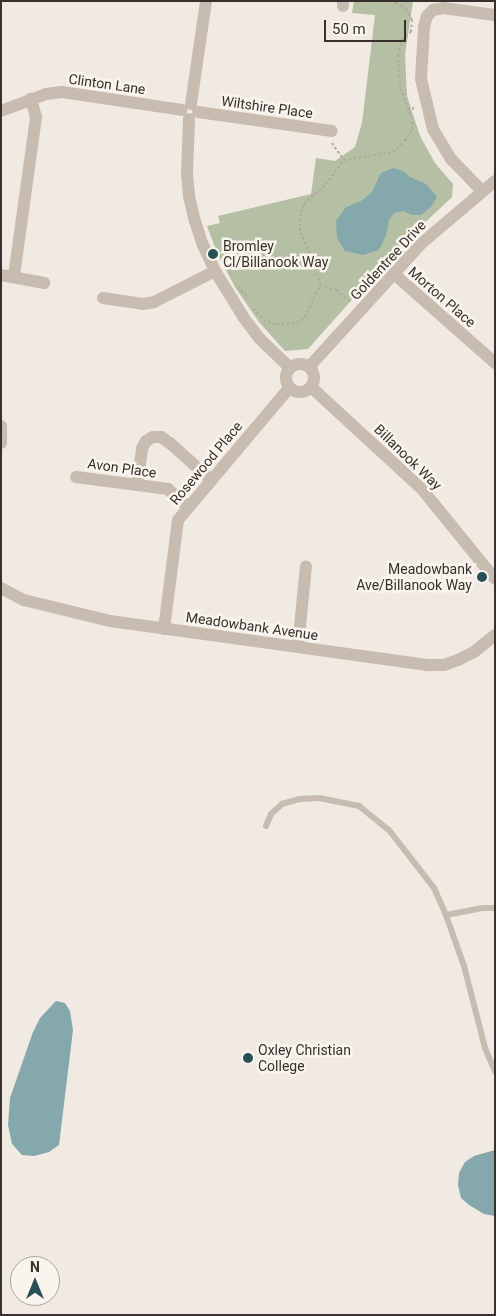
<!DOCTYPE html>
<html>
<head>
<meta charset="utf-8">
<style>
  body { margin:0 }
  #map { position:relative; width:496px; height:1316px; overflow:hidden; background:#f1eae2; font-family:Roboto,sans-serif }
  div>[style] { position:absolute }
  .green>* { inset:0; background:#b4bfa3 }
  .water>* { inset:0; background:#84a8ab }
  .path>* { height:2px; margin-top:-1px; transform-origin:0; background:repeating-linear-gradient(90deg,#b4a699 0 2.5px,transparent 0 5px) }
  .service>* { height:6px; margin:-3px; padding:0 3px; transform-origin:3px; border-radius:3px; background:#c8bbaf }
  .minor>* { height:12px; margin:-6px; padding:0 6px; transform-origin:6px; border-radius:6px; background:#c8bbaf }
  .minor>.ring { margin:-6px; padding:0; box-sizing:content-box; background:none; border:12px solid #c8bbaf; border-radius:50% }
  .dots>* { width:14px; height:14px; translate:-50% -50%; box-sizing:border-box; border:2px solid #f9f4ee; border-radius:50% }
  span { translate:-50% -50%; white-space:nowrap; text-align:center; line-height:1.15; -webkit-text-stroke:5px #f9f4ee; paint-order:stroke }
  .street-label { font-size:14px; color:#38302c }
  .poi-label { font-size:14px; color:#38302c }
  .left { translate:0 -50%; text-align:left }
  .right { translate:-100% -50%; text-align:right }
  .frame { position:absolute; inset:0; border:2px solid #38302c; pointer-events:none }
  .north { position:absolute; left:10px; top:1256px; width:50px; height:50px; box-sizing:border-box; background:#f9f4ee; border:1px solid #aca6a0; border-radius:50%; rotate:0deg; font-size:14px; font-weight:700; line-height:20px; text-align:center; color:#38302c }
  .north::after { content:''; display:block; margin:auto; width:18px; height:22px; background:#265055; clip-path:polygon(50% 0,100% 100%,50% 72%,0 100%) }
  .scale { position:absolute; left:324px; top:20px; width:82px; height:22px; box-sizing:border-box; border:2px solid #38302c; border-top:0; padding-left:6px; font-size:15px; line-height:18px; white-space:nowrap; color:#38302c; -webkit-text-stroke:4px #f9f4ee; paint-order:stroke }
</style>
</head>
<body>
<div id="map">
  <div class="green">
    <i style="clip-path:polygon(354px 1px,413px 1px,405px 55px,407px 96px,420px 136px,435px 163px,453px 184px,452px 197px,398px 248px,308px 349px,285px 351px,259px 322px,235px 287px,218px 255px,207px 226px,220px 223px,218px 216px,311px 194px,316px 158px,335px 161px,355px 147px,362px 123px,375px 15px,352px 13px)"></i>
  </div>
  <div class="water">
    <i style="clip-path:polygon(393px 168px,403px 171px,410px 177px,426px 184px,437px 197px,431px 207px,421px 215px,412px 215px,403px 211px,394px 213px,389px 220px,386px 236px,379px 250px,363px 255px,345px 251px,337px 238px,336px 221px,346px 207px,361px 201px,372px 192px,381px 173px)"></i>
    <i style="clip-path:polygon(56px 1001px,65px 1003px,70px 1011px,73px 1030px,59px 1145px,49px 1152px,34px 1156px,22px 1155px,12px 1144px,8px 1125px,10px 1098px,33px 1032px,40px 1018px)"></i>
    <i style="clip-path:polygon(495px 1150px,495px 1216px,484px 1214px,469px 1205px,461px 1198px,458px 1185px,459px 1173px,465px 1162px,474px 1156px)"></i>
  </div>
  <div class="path">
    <i style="left:407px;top:109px;width:9px;rotate:-6deg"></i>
    <i style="left:332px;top:143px;width:21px;rotate:55deg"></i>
    <i style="left:320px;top:285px;width:18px;rotate:16deg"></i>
    <i style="left:337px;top:290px;width:19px;rotate:43deg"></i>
    <i style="left:239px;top:286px;width:14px;rotate:56deg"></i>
    <i style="left:253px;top:309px;width:16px;rotate:45deg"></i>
    <i style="left:264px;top:320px;width:14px;rotate:17deg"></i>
    <i style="left:277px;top:324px;width:20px;rotate:-3deg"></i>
    <i style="left:297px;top:323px;width:10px;rotate:-37deg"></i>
    <i style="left:305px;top:317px;width:35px;rotate:-65deg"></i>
    <i style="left:320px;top:285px;width:18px;rotate:-103deg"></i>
    <i style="left:316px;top:267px;width:39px;rotate:-114deg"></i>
    <i style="left:300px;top:231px;width:19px;rotate:-87deg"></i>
    <i style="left:301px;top:212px;width:9px;rotate:-69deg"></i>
    <i style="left:304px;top:204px;width:30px;rotate:-42deg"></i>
    <i style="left:326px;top:184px;width:30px;rotate:-53deg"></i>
    <i style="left:344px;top:160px;width:50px;rotate:-9.3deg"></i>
    <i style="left:393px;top:152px;width:16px;rotate:-43deg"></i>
    <i style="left:405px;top:141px;width:14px;rotate:-60deg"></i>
    <i style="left:412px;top:129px;width:10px;rotate:-90deg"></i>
    <i style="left:412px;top:119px;width:34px;rotate:-111deg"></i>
    <i style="left:400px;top:87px;width:32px;rotate:-94deg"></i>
    <i style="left:398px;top:55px;width:16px;rotate:-75deg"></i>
    <i style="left:402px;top:40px;width:12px;rotate:-42deg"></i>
    <i style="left:411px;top:32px;width:12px;rotate:-85deg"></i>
    <i style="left:412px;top:20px;width:13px;rotate:-119deg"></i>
    <i style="left:406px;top:9px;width:15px;rotate:-148deg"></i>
  </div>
  <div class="service">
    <i style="left:266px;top:826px;width:13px;rotate:-67deg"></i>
    <i style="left:271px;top:814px;width:15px;rotate:-42deg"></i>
    <i style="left:282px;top:804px;width:18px;rotate:-16deg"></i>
    <i style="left:299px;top:799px;width:20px;rotate:-3deg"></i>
    <i style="left:319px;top:798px;width:41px;rotate:11.3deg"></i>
    <i style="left:359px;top:806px;width:38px;rotate:39deg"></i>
    <i style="left:389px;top:830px;width:73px;rotate:52.2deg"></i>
    <i style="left:434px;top:888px;width:30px;rotate:66deg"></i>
    <i style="left:446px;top:915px;width:54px;rotate:70.6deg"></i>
    <i style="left:464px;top:966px;width:85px;rotate:75.6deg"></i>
    <i style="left:485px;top:1048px;width:26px;rotate:67deg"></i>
    <i style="left:446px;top:915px;width:37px;rotate:-11deg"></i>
    <i style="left:482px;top:908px;width:13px"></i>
  </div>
  <div class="minor">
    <i style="left:343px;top:1px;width:5px;rotate:90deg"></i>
    <i style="left:191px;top:104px;width:104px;rotate:-81.7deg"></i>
    <i style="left:1px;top:111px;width:48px;rotate:-20.7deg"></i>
    <i style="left:46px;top:94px;width:16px;rotate:-7deg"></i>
    <i style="left:62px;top:92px;width:121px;rotate:8.5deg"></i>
    <i style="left:198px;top:112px;width:135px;rotate:8.1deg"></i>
    <i style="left:189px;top:119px;width:54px;rotate:92.1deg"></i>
    <i style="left:187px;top:173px;width:23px;rotate:85deg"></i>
    <i style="left:189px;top:196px;width:26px;rotate:77deg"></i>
    <i style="left:195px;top:221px;width:25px;rotate:72deg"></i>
    <i style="left:203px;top:245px;width:29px;rotate:65deg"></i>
    <i style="left:215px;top:271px;width:55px;rotate:58.3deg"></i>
    <i style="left:244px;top:318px;width:26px;rotate:53deg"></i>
    <i style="left:260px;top:339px;width:42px;rotate:44deg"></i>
    <i style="left:482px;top:191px;width:45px;rotate:-134.1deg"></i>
    <i style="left:451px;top:159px;width:35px;rotate:-121deg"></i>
    <i style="left:433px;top:129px;width:51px;rotate:-103.5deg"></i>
    <i style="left:421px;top:79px;width:52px;rotate:-86.7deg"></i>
    <i style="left:424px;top:27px;width:11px;rotate:-75deg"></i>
    <i style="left:427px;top:16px;width:8px;rotate:-45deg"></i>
    <i style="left:433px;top:10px;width:10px;rotate:-11deg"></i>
    <i style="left:443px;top:8px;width:52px;rotate:7.7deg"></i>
    <i style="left:393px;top:273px;width:136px;rotate:41.4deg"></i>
    <i style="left:1px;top:275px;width:44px;rotate:10.5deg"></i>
    <i style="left:14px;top:276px;width:161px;rotate:-82.1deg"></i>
    <i style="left:36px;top:117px;width:19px;rotate:-106deg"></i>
    <i style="left:103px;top:298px;width:40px;rotate:8.5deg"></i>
    <i style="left:143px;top:304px;width:11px;rotate:-10deg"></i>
    <i style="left:154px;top:302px;width:68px;rotate:-26.9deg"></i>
    <i class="ring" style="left:286px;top:364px;width:16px;height:16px"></i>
    <i style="left:309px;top:367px;width:168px;rotate:-47.7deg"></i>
    <i style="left:422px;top:243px;width:96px;rotate:-40.3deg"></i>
    <i style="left:311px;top:387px;width:149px;rotate:42.6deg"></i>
    <i style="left:421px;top:488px;width:117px;rotate:50.9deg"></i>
    <i style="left:1px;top:426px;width:17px;rotate:90deg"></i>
    <i style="left:76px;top:477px;width:93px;rotate:7.4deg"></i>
    <i style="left:168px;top:489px;width:27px;rotate:42deg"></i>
    <i style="left:137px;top:485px;width:37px;rotate:-82deg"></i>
    <i style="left:142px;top:448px;width:8px;rotate:-60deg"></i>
    <i style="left:146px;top:441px;width:8px;rotate:-30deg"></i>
    <i style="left:153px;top:437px;width:8px"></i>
    <i style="left:161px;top:437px;width:11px;rotate:34deg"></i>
    <i style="left:170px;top:443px;width:55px;rotate:42.1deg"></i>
    <i style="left:1px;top:588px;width:26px;rotate:28deg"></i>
    <i style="left:24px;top:600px;width:89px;rotate:13.7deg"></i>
    <i style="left:110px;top:621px;width:322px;rotate:7.9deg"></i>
    <i style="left:429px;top:665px;width:15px"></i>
    <i style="left:444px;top:665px;width:15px;rotate:-20deg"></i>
    <i style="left:458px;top:660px;width:18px;rotate:-27deg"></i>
    <i style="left:474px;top:652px;width:27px;rotate:-39deg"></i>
    <i style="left:164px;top:629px;width:110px;rotate:-82.7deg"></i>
    <i style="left:178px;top:520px;width:172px;rotate:-49.9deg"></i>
    <i style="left:298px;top:647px;width:81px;rotate:-84.4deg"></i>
  </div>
  <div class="dots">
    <i style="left:213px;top:254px;background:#265055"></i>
    <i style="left:482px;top:577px;background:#265055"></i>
    <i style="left:248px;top:1058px;background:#265055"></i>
  </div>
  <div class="street-label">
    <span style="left:107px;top:84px;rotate:8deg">Clinton Lane</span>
    <span style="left:267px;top:107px;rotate:8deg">Wiltshire Place</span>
    <span style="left:388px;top:260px;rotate:-47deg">Goldentree Drive</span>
    <span style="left:442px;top:297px;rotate:41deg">Morton Place</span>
    <span style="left:408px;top:457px;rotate:44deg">Billanook Way</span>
    <span style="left:206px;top:463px;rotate:-50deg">Rosewood Place</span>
    <span style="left:122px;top:468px;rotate:8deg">Avon Place</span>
    <span style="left:252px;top:626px;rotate:8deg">Meadowbank Avenue</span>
  </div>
  <div class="poi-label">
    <span class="left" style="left:223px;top:254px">Bromley<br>Cl/Billanook Way</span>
    <span class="right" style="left:472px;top:577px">Meadowbank<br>Ave/Billanook Way</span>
    <span class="left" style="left:258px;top:1058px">Oxley Christian<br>College</span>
  </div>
  <div class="frame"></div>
  <div class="north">N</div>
  <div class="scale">50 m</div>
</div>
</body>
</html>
